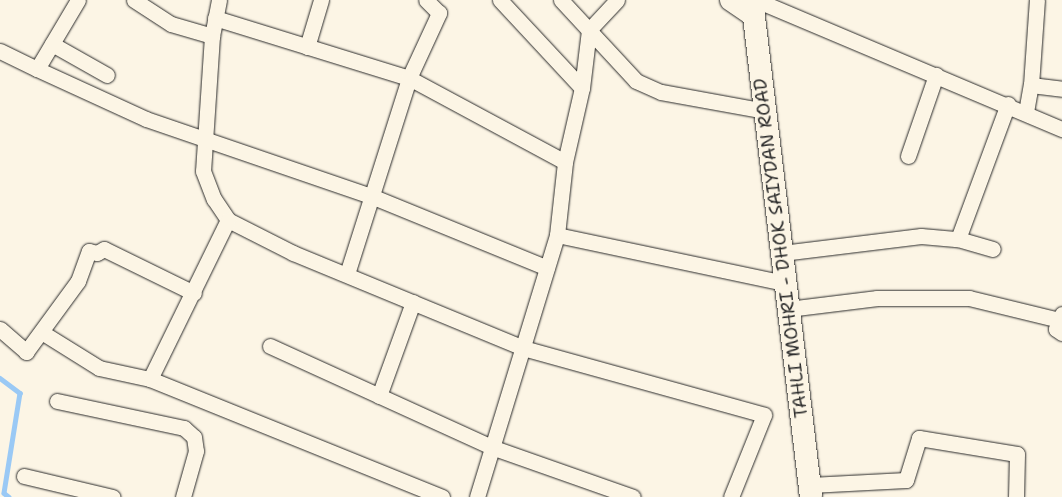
<!DOCTYPE html>
<html>
<head>
<meta charset="utf-8">
<style>
  body { margin:0 }
  #map { position:relative; width:1062px; height:497px; overflow:hidden; background:#fcf5e5; font-family:"Shantell Sans",sans-serif }
  div>[style] { position:absolute }
  .stream>* { height:4.5px; margin:-2.25px; padding:0 2.25px; transform-origin:2.25px; border-radius:2.25px; background:#9ac9f5 }
  .roads { filter:drop-shadow(0 0 1px #2b2b2b) drop-shadow(0 0 1px #2b2b2b) }
  .street>* { height:15px; margin:-7.5px; padding:0 7.5px; transform-origin:7.5px; border-radius:7.5px; background:#fcf5e5 }
  .secondary>* { height:22px; margin:-11px; padding:0 11px; transform-origin:11px; border-radius:11px; background:#fcf5e5 }
  span { translate:-50% -50%; white-space:nowrap; text-align:center; line-height:1.15; -webkit-text-stroke:4.5px #fcf5e5; paint-order:stroke }
  .street-label { font-size:18px; color:#2b2b2b }
</style>
</head>
<body>
<div id="map">
  <div class="stream">
    <i style="left:0;top:378px;width:25px;rotate:37deg"></i>
    <i style="left:20px;top:393px;width:101px;rotate:99.1deg"></i>
    <i style="left:4px;top:493px;width:6px;rotate:39deg"></i>
  </div>
  <div class="roads">
    <div class="street">
      <i style="left:134px;top:0;width:44px;rotate:33deg"></i>
      <i style="left:171px;top:24px;width:43px;rotate:16.3deg"></i>
      <i style="left:219px;top:0;width:37px;rotate:101deg"></i>
      <i style="left:212px;top:36px;width:135px;rotate:93.8deg"></i>
      <i style="left:203px;top:171px;width:30px;rotate:69deg"></i>
      <i style="left:214px;top:199px;width:25px;rotate:56deg"></i>
      <i style="left:228px;top:220px;width:73px;rotate:26.9deg"></i>
      <i style="left:293px;top:253px;width:249px;rotate:22.4deg"></i>
      <i style="left:523px;top:348px;width:250px;rotate:15.5deg"></i>
      <i style="left:764px;top:415px;width:88px;rotate:111.9deg"></i>
      <i style="left:500px;top:0;width:120px;rotate:47deg"></i>
      <i style="left:561px;top:0;width:110px;rotate:47.2deg"></i>
      <i style="left:636px;top:81px;width:27px;rotate:24deg"></i>
      <i style="left:661px;top:92px;width:107px;rotate:10.3deg"></i>
      <i style="left:756px;top:0;width:332px;rotate:22.9deg"></i>
      <i style="left:215px;top:18px;width:203px;rotate:17.2deg"></i>
      <i style="left:409px;top:78px;width:177px;rotate:28.3deg"></i>
      <i style="left:52px;top:44px;width:63px;rotate:29.4deg"></i>
      <i style="left:307px;top:47px;width:49px;rotate:-73.4deg"></i>
      <i style="left:0;top:51px;width:41px;rotate:25.9deg"></i>
      <i style="left:37px;top:69px;width:80px;rotate:-59.3deg"></i>
      <i style="left:37px;top:69px;width:120px;rotate:24.6deg"></i>
      <i style="left:146px;top:119px;width:238px;rotate:18.9deg"></i>
      <i style="left:371px;top:196px;width:190px;rotate:22.2deg"></i>
      <i style="left:1031px;top:85px;width:85px;rotate:-86deg"></i>
      <i style="left:1026px;top:112px;width:27px;rotate:-80deg"></i>
      <i style="left:1031px;top:85px;width:31px;rotate:7deg"></i>
      <i style="left:908px;top:156px;width:86px;rotate:-70.9deg"></i>
      <i style="left:557px;top:235px;width:233px;rotate:11.9deg"></i>
      <i style="left:958px;top:239px;width:144px;rotate:-69.7deg"></i>
      <i style="left:782px;top:253px;width:140px;rotate:-7deg"></i>
      <i style="left:921px;top:236px;width:37px;rotate:5deg"></i>
      <i style="left:958px;top:239px;width:36px;rotate:16deg"></i>
      <i style="left:347px;top:274px;width:206px;rotate:-72.4deg"></i>
      <i style="left:409px;top:78px;width:72px;rotate:-65.2deg"></i>
      <i style="left:439px;top:13px;width:18px;rotate:-135deg"></i>
      <i style="left:788px;top:309px;width:90px;rotate:-7deg"></i>
      <i style="left:877px;top:298px;width:92px"></i>
      <i style="left:969px;top:298px;width:93px;rotate:13.7deg"></i>
      <i style="left:1062px;top:314px;width:16px;rotate:112deg"></i>
      <i style="left:1056px;top:329px;width:7px;rotate:34deg"></i>
      <i style="left:0;top:329px;width:35px;rotate:41deg"></i>
      <i style="left:26px;top:352px;width:88px;rotate:-53.8deg"></i>
      <i style="left:78px;top:281px;width:32px;rotate:-70deg"></i>
      <i style="left:89px;top:251px;width:8px;rotate:14deg"></i>
      <i style="left:97px;top:253px;width:8px;rotate:-30deg"></i>
      <i style="left:104px;top:249px;width:100px;rotate:26.1deg"></i>
      <i style="left:43px;top:333px;width:66px;rotate:32deg"></i>
      <i style="left:99px;top:368px;width:52px;rotate:12.2deg"></i>
      <i style="left:150px;top:379px;width:315px;rotate:22deg"></i>
      <i style="left:270px;top:346px;width:246px;rotate:24.5deg"></i>
      <i style="left:494px;top:448px;width:147px;rotate:19.4deg"></i>
      <i style="left:150px;top:379px;width:177px;rotate:-63.9deg"></i>
      <i style="left:379px;top:396px;width:100px;rotate:-70.1deg"></i>
      <i style="left:57px;top:401px;width:130px;rotate:12deg"></i>
      <i style="left:184px;top:428px;width:13px;rotate:42deg"></i>
      <i style="left:194px;top:437px;width:14px;rotate:82deg"></i>
      <i style="left:196px;top:451px;width:48px;rotate:105.8deg"></i>
      <i style="left:24px;top:476px;width:91px;rotate:13.3deg"></i>
      <i style="left:810px;top:485px;width:96px;rotate:-3deg"></i>
      <i style="left:906px;top:480px;width:44px;rotate:-72.8deg"></i>
      <i style="left:919px;top:438px;width:99px;rotate:9.3deg"></i>
      <i style="left:1017px;top:454px;width:43px;rotate:91.3deg"></i>
      <i style="left:477px;top:497px;width:274px;rotate:-73deg"></i>
      <i style="left:557px;top:235px;width:73px;rotate:-83.7deg"></i>
      <i style="left:565px;top:162px;width:76px;rotate:-77.1deg"></i>
      <i style="left:582px;top:88px;width:58px;rotate:-83.1deg"></i>
      <i style="left:589px;top:30px;width:41px;rotate:-47deg"></i>
    </div>
    <div class="secondary">
      <i style="left:731px;top:0;width:27px;rotate:34deg"></i>
      <i style="left:752px;top:0;width:500px;rotate:83.23deg"></i>
    </div>
  </div>
  <div class="street-label">
    <span style="left:781px;top:248px;rotate:-97deg">TAHLI MOHRI - DHOK SAIYDAN ROAD</span>
  </div>
</div>
</body>
</html>
